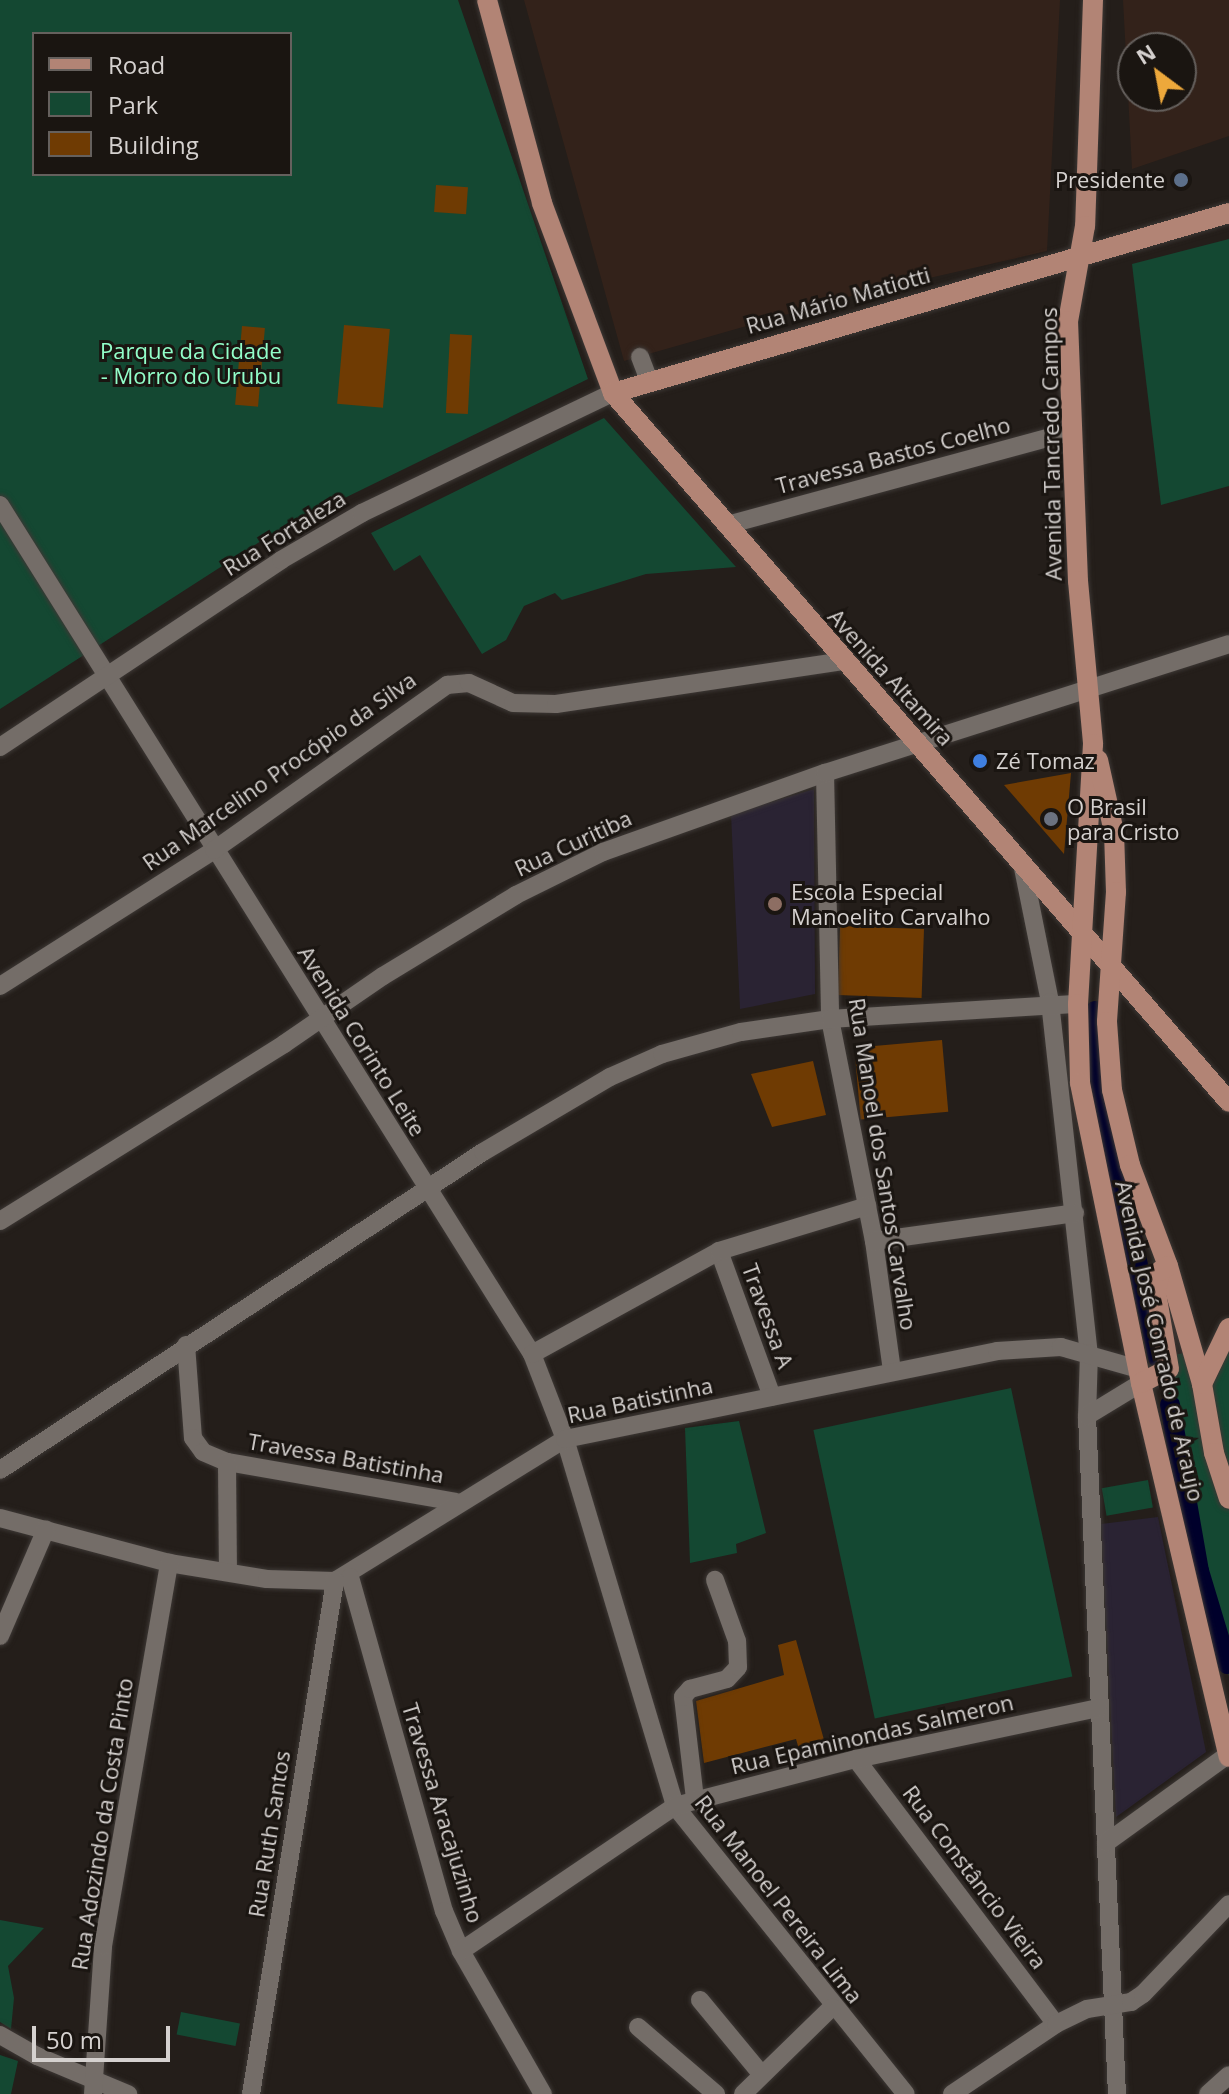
<!DOCTYPE html>
<html>
<head>
<meta charset="utf-8">
<style>
  body { margin:0 }
  #map { position:relative; width:1229px; height:2094px; overflow:hidden; background:#241e1a; font-family:"Open Sans",sans-serif }
  div>[style] { position:absolute }
  .industrial>* { inset:0; background:#33221a }
  .education>* { inset:0; background:#2a2333 }
  .green>* { inset:0; background:#144832; transform-origin:0 0 }
  .canal>* { height:20px; margin:-10px; padding:0 10px; transform-origin:10px; border-radius:10px; background:#00002b }
  .building>* { inset:0; background:#6f3b03; transform-origin:0 0 }
  .roads { filter:drop-shadow(0 0 2px #3d3835) drop-shadow(0 0 2px #3d3835) }
  .minor>* { height:18px; margin:-9px; padding:0 9px; transform-origin:9px; border-radius:9px; background:#746d68 }
  .major>* { height:20px; margin:-10px; padding:0 10px; transform-origin:10px; border-radius:10px; background:#b28475 }
  .dots>* { width:22px; height:22px; translate:-50% -50%; box-sizing:border-box; border:4px solid #1a1511; border-radius:50% }
  span { translate:-50% -50%; white-space:nowrap; text-align:center; line-height:1.15; -webkit-text-stroke:6px #1a1511; paint-order:stroke }
  .poi-label { font-size:22px; color:#d5d1cf }
  .right { translate:-100% -50%; text-align:right }
  .left { translate:0 -50%; text-align:left }
  .street-label { font-size:22px; color:#d5d1cf }
  .park-label { font-size:22px; color:#92fec9 }
  .legend { position:absolute; left:32px; top:32px; width:260px; height:144px; box-sizing:border-box; background:#1a1511; border:2px solid #65605d; margin:0; padding:10px 14px; list-style:none; font-size:24px; color:#d5d1cf }
  .legend li { display:flex; align-items:center; gap:16px; height:40px }
  .legend b { width:40px; border:2px solid #65605d }
  .north { position:absolute; left:1117px; top:32px; width:80px; height:80px; box-sizing:border-box; background:#1a1511; border:2px solid #65605d; border-radius:50%; rotate:328deg; font-size:22px; font-weight:700; line-height:32px; text-align:center; color:#d5d1cf }
  .north::after { content:''; display:block; margin:auto; width:28px; height:36px; background:#eda83b; clip-path:polygon(50% 0,100% 100%,50% 72%,0 100%) }
  .scale { position:absolute; left:32px; top:2026px; width:138px; height:36px; box-sizing:border-box; border:4px solid #d5d1cf; border-top:0; padding-left:10px; font-size:24px; line-height:28px; white-space:nowrap; color:#d5d1cf; -webkit-text-stroke:6px #1a1511; paint-order:stroke }
</style>
</head>
<body>
<div id="map">
  <div class="industrial">
    <i style="clip-path:polygon(524px 0,1060px 0,1047px 251px,855px 295px,624px 361px)"></i>
    <i style="clip-path:polygon(evenodd,1123px 0,1229px 0,1229px 136px,1132px 169px,1123px 0,1133px 48px,1181px 48px,1181px 96px,1133px 96px,1133px 48px)"></i>
  </div>
  <div class="education">
    <i style="clip-path:polygon(814px 789px,815px 994px,740px 1009px,731px 814px)"></i>
    <i style="clip-path:polygon(1158px 1517px,1206px 1752px,1116px 1817px,1101px 1524px)"></i>
  </div>
  <div class="green">
    <i style="clip-path:polygon(evenodd,0 0,458px 0,588px 379px,275px 532px,0 709px,0 0,34px 34px,290px 34px,290px 174px,34px 174px,34px 34px)"></i>
    <i style="clip-path:polygon(1229px 239px,1229px 486px,1161px 505px,1132px 264px)"></i>
    <i style="clip-path:polygon(604px 418px,736px 567px,646px 574px,562px 600px,555px 593px,524px 606px,506px 640px,482px 654px,420px 555px,394px 571px,371px 533px)"></i>
    <i style="clip-path:polygon(1229px 1347px,1229px 1676px,1199px 1571px,1158px 1358px,1184px 1353px,1192px 1383px,1217px 1377px)"></i>
    <i style="left:1011px;top:1388px;width:295px;height:202px;rotate:78deg"></i>
    <i style="clip-path:polygon(739px 1421px,766px 1533px,736px 1544px,737px 1553px,690px 1563px,685px 1428px)"></i>
    <i style="left:1148px;top:1480px;width:28px;height:47px;rotate:80deg"></i>
    <i style="clip-path:polygon(0 1920px,44px 1928px,8px 1966px,14px 1998px,11px 2029px,0 2022px)"></i>
    <i style="left:181px;top:2012px;width:60px;height:23px;rotate:11deg"></i>
    <i style="clip-path:polygon(0 2055px,18px 2061px,11px 2094px,0 2094px)"></i>
  </div>
  <div class="canal">
    <i style="left:1095px;top:1011px;width:83px;rotate:85.9deg"></i>
    <i style="left:1101px;top:1094px;width:270px;rotate:77.8deg"></i>
    <i style="left:1170px;top:1405px;width:169px;rotate:80.1deg"></i>
    <i style="left:1199px;top:1571px;width:97px;rotate:73.2deg"></i>
  </div>
  <div class="building">
    <i style="left:436px;top:185px;width:32px;height:27px;rotate:4deg"></i>
    <i style="left:344px;top:325px;width:46px;height:79px;rotate:5deg"></i>
    <i style="left:242px;top:326px;width:23px;height:79px;rotate:5deg"></i>
    <i style="left:450px;top:334px;width:22px;height:79px;rotate:3deg"></i>
    <i style="clip-path:polygon(1071px 773px,1064px 854px,1004px 785px)"></i>
    <i style="left:924px;top:929px;width:69px;height:84px;rotate:92deg"></i>
    <i style="left:942px;top:1040px;width:72px;height:88px;rotate:85deg"></i>
    <i style="clip-path:polygon(813px 1061px,826px 1115px,772px 1127px,751px 1074px)"></i>
    <i style="clip-path:polygon(796px 1640px,826px 1747px,800px 1753px,796px 1739px,704px 1763px,696px 1701px,784px 1675px,778px 1645px)"></i>
  </div>
  <div class="roads">
    <div class="minor">
      <i style="left:640px;top:357px;width:25px;rotate:69deg"></i>
      <i style="left:0;top:505px;width:1002px;rotate:57.93deg"></i>
      <i style="left:532px;top:1354px;width:91px;rotate:68.8deg"></i>
      <i style="left:565px;top:1439px;width:383px;rotate:73.3deg"></i>
      <i style="left:675px;top:1806px;width:369px;rotate:51.3deg"></i>
      <i style="left:727px;top:525px;width:358px;rotate:-15.2deg"></i>
      <i style="left:0;top:747px;width:338px;rotate:-33.6deg"></i>
      <i style="left:281px;top:560px;width:94px;rotate:-30.1deg"></i>
      <i style="left:362px;top:513px;width:278px;rotate:-25.6deg"></i>
      <i style="left:825px;top:773px;width:246px;rotate:88.8deg"></i>
      <i style="left:830px;top:1019px;width:226px;rotate:78.8deg"></i>
      <i style="left:874px;top:1241px;width:131px;rotate:82.1deg"></i>
      <i style="left:1022px;top:863px;width:142px;rotate:78.6deg"></i>
      <i style="left:1050px;top:1002px;width:353px;rotate:83.7deg"></i>
      <i style="left:1089px;top:1353px;width:63px;rotate:91.8deg"></i>
      <i style="left:1087px;top:1416px;width:679px;rotate:87.47deg"></i>
      <i style="left:0;top:986px;width:254px;rotate:-32.4deg"></i>
      <i style="left:214px;top:850px;width:286px;rotate:-35.3deg"></i>
      <i style="left:447px;top:685px;width:22px;rotate:-5deg"></i>
      <i style="left:469px;top:683px;width:48px;rotate:24.4deg"></i>
      <i style="left:513px;top:703px;width:43px;rotate:1.3deg"></i>
      <i style="left:556px;top:704px;width:290px;rotate:-8.5deg"></i>
      <i style="left:0;top:1221px;width:335px;rotate:-31.9deg"></i>
      <i style="left:284px;top:1044px;width:120px;rotate:-34.5deg"></i>
      <i style="left:383px;top:976px;width:156px;rotate:-31.3deg"></i>
      <i style="left:516px;top:895px;width:97px;rotate:-26.3deg"></i>
      <i style="left:603px;top:852px;width:236px;rotate:-19.6deg"></i>
      <i style="left:825px;top:773px;width:424px;rotate:-17.7deg"></i>
      <i style="left:874px;top:1241px;width:203px;rotate:-7.9deg"></i>
      <i style="left:719px;top:1251px;width:155px;rotate:70deg"></i>
      <i style="left:186px;top:1345px;width:93px;rotate:85.7deg"></i>
      <i style="left:193px;top:1438px;width:17px;rotate:54deg"></i>
      <i style="left:203px;top:1452px;width:26px;rotate:23deg"></i>
      <i style="left:227px;top:1462px;width:232px;rotate:9.9deg"></i>
      <i style="left:532px;top:1354px;width:213px;rotate:-28.8deg"></i>
      <i style="left:719px;top:1251px;width:155px;rotate:-16.9deg"></i>
      <i style="left:1087px;top:1416px;width:63px;rotate:-31.4deg"></i>
      <i style="left:227px;top:1462px;width:110px;rotate:89.5deg"></i>
      <i style="left:0;top:1470px;width:578px;rotate:-33.36deg"></i>
      <i style="left:483px;top:1152px;width:147px;rotate:-30.6deg"></i>
      <i style="left:610px;top:1077px;width:57px;rotate:-23.9deg"></i>
      <i style="left:662px;top:1054px;width:82px;rotate:-15.6deg"></i>
      <i style="left:741px;top:1032px;width:90px;rotate:-8.3deg"></i>
      <i style="left:830px;top:1019px;width:248px;rotate:-3.5deg"></i>
      <i style="left:0;top:1518px;width:175px;rotate:14.9deg"></i>
      <i style="left:169px;top:1563px;width:99px;rotate:9.3deg"></i>
      <i style="left:267px;top:1579px;width:68px;rotate:1.7deg"></i>
      <i style="left:335px;top:1581px;width:270px;rotate:-31.7deg"></i>
      <i style="left:565px;top:1439px;width:441px;rotate:-11.5deg"></i>
      <i style="left:997px;top:1351px;width:64px;rotate:-3.6deg"></i>
      <i style="left:1061px;top:1347px;width:80px;rotate:15.9deg"></i>
      <i style="left:350px;top:1577px;width:347px;rotate:74.3deg"></i>
      <i style="left:444px;top:1911px;width:43px;rotate:67deg"></i>
      <i style="left:461px;top:1951px;width:165px;rotate:60.2deg"></i>
      <i style="left:0;top:1636px;width:116px;rotate:-66.7deg"></i>
      <i style="left:856px;top:1759px;width:332px;rotate:53deg"></i>
      <i style="left:695px;top:1799px;width:103px;rotate:-96.7deg"></i>
      <i style="left:683px;top:1697px;width:11px;rotate:-49deg"></i>
      <i style="left:690px;top:1689px;width:38px;rotate:-15deg"></i>
      <i style="left:727px;top:1679px;width:16px;rotate:-47deg"></i>
      <i style="left:738px;top:1667px;width:26px;rotate:-92deg"></i>
      <i style="left:737px;top:1641px;width:65px;rotate:-109.8deg"></i>
      <i style="left:1106px;top:1843px;width:152px;rotate:-35.9deg"></i>
      <i style="left:461px;top:1951px;width:258px;rotate:-34.1deg"></i>
      <i style="left:675px;top:1806px;width:187px;rotate:-14.6deg"></i>
      <i style="left:856px;top:1759px;width:247px;rotate:-11.9deg"></i>
      <i style="left:700px;top:2000px;width:97px;rotate:50.4deg"></i>
      <i style="left:638px;top:2027px;width:103px;rotate:40.7deg"></i>
      <i style="left:0;top:2035px;width:43px;rotate:29.6deg"></i>
      <i style="left:37px;top:2056px;width:99px;rotate:22.7deg"></i>
      <i style="left:93px;top:2094px;width:148px;rotate:-86.1deg"></i>
      <i style="left:103px;top:1946px;width:389px;rotate:-80.2deg"></i>
      <i style="left:251px;top:2094px;width:520px;rotate:-80.7deg"></i>
      <i style="left:743px;top:2094px;width:124px;rotate:-44.3deg"></i>
      <i style="left:952px;top:2094px;width:125px;rotate:-33.9deg"></i>
      <i style="left:1056px;top:2024px;width:34px;rotate:-26deg"></i>
      <i style="left:1087px;top:2009px;width:45px;rotate:-9deg"></i>
      <i style="left:1131px;top:2002px;width:14px;rotate:-34deg"></i>
      <i style="left:1143px;top:1994px;width:124px;rotate:-46.3deg"></i>
      <i style="left:1208px;top:2094px;width:28px;rotate:-42deg"></i>
    </div>
    <div class="major">
      <i style="left:487px;top:0;width:210px;rotate:74.8deg"></i>
      <i style="left:542px;top:203px;width:203px;rotate:69.5deg"></i>
      <i style="left:613px;top:393px;width:939px;rotate:49.01deg"></i>
      <i style="left:1093px;top:0;width:226px;rotate:92deg"></i>
      <i style="left:1085px;top:226px;width:97px;rotate:100.1deg"></i>
      <i style="left:1068px;top:321px;width:260px;rotate:87.8deg"></i>
      <i style="left:1078px;top:581px;width:164px;rotate:84.7deg"></i>
      <i style="left:1093px;top:744px;width:260px;rotate:93.3deg"></i>
      <i style="left:1078px;top:1004px;width:79px;rotate:88.5deg"></i>
      <i style="left:1080px;top:1083px;width:306px;rotate:78.5deg"></i>
      <i style="left:1141px;top:1383px;width:384px;rotate:76.8deg"></i>
      <i style="left:613px;top:393px;width:642px;rotate:-16.29deg"></i>
      <i style="left:1098px;top:760px;width:74px;rotate:77.5deg"></i>
      <i style="left:1114px;top:832px;width:60px;rotate:88.1deg"></i>
      <i style="left:1116px;top:892px;width:130px;rotate:94deg"></i>
      <i style="left:1107px;top:1022px;width:68px;rotate:85.8deg"></i>
      <i style="left:1112px;top:1090px;width:77px;rotate:76.5deg"></i>
      <i style="left:1130px;top:1165px;width:108px;rotate:69.4deg"></i>
      <i style="left:1168px;top:1266px;width:123px;rotate:73.9deg"></i>
      <i style="left:1202px;top:1384px;width:70px;rotate:80.1deg"></i>
      <i style="left:1214px;top:1453px;width:48px;rotate:71.9deg"></i>
      <i style="left:1141px;top:1383px;width:31px;rotate:-27deg"></i>
      <i style="left:1169px;top:1369px;width:78px;rotate:-99.6deg"></i>
      <i style="left:1156px;top:1292px;width:21px;rotate:-79deg"></i>
      <i style="left:1160px;top:1271px;width:9px;rotate:-32deg"></i>
      <i style="left:1202px;top:1384px;width:62px;rotate:-64.3deg"></i>
    </div>
  </div>
  <div class="dots">
    <i style="left:1181px;top:180px;background:#5c6f8a"></i>
    <i style="left:980px;top:761px;background:#3f7fe0"></i>
    <i style="left:1051px;top:819px;background:#6b7280"></i>
    <i style="left:775px;top:904px;background:#8d6e63"></i>
  </div>
  <div class="poi-label">
    <span class="right" style="left:1165px;top:180px">Presidente</span>
    <span class="left" style="left:996px;top:761px">Zé Tomaz</span>
    <span class="left" style="left:1067px;top:819px">O Brasil<br>para Cristo</span>
    <span class="left" style="left:791px;top:904px">Escola Especial<br>Manoelito Carvalho</span>
  </div>
  <div class="street-label">
    <span style="left:838px;top:300px;rotate:-16deg">Rua Mário Matiotti</span>
    <span style="left:1051px;top:444px;rotate:-91deg">Avenida Tancredo Campos</span>
    <span style="left:893px;top:455px;rotate:-15deg">Travessa Bastos Coelho</span>
    <span style="left:284px;top:533px;rotate:-32deg">Rua Fortaleza</span>
    <span style="left:891px;top:677px;rotate:48deg">Avenida Altamira</span>
    <span style="left:279px;top:771px;rotate:-35deg">Rua Marcelino Procópio da Silva</span>
    <span style="left:573px;top:843px;rotate:-25deg">Rua Curitiba</span>
    <span style="left:362px;top:1041px;rotate:58deg">Avenida Corinto Leite</span>
    <span style="left:883px;top:1164px;rotate:81deg">Rua Manoel dos Santos Carvalho</span>
    <span style="left:768px;top:1316px;rotate:70deg">Travessa A</span>
    <span style="left:1160px;top:1341px;rotate:77deg">Avenida José Conrado de Araujo</span>
    <span style="left:640px;top:1400px;rotate:-12deg">Rua Batistinha</span>
    <span style="left:346px;top:1458px;rotate:10deg">Travessa Batistinha</span>
    <span style="left:872px;top:1734px;rotate:-13deg">Rua Epaminondas Salmeron</span>
    <span style="left:443px;top:1813px;rotate:73deg">Travessa Aracajuzinho</span>
    <span style="left:102px;top:1824px;rotate:-81deg">Rua Adozindo da Costa Pinto</span>
    <span style="left:269px;top:1834px;rotate:-81deg">Rua Ruth Santos</span>
    <span style="left:975px;top:1877px;rotate:53deg">Rua Constâncio Vieira</span>
    <span style="left:779px;top:1899px;rotate:52deg">Rua Manoel Pereira Lima</span>
  </div>
  <div class="park-label">
    <span style="left:191px;top:363px">Parque da Cidade<br>- Morro do Urubu</span>
  </div>
  <ul class="legend">
  <li><b style="height:10px;background:#b28475"></b>Road</li>
  <li><b style="height:22px;background:#144832"></b>Park</li>
  <li><b style="height:22px;background:#6f3b03"></b>Building</li>
  </ul>
  <div class="north">N</div>
  <div class="scale">50 m</div>
</div>
</body>
</html>
